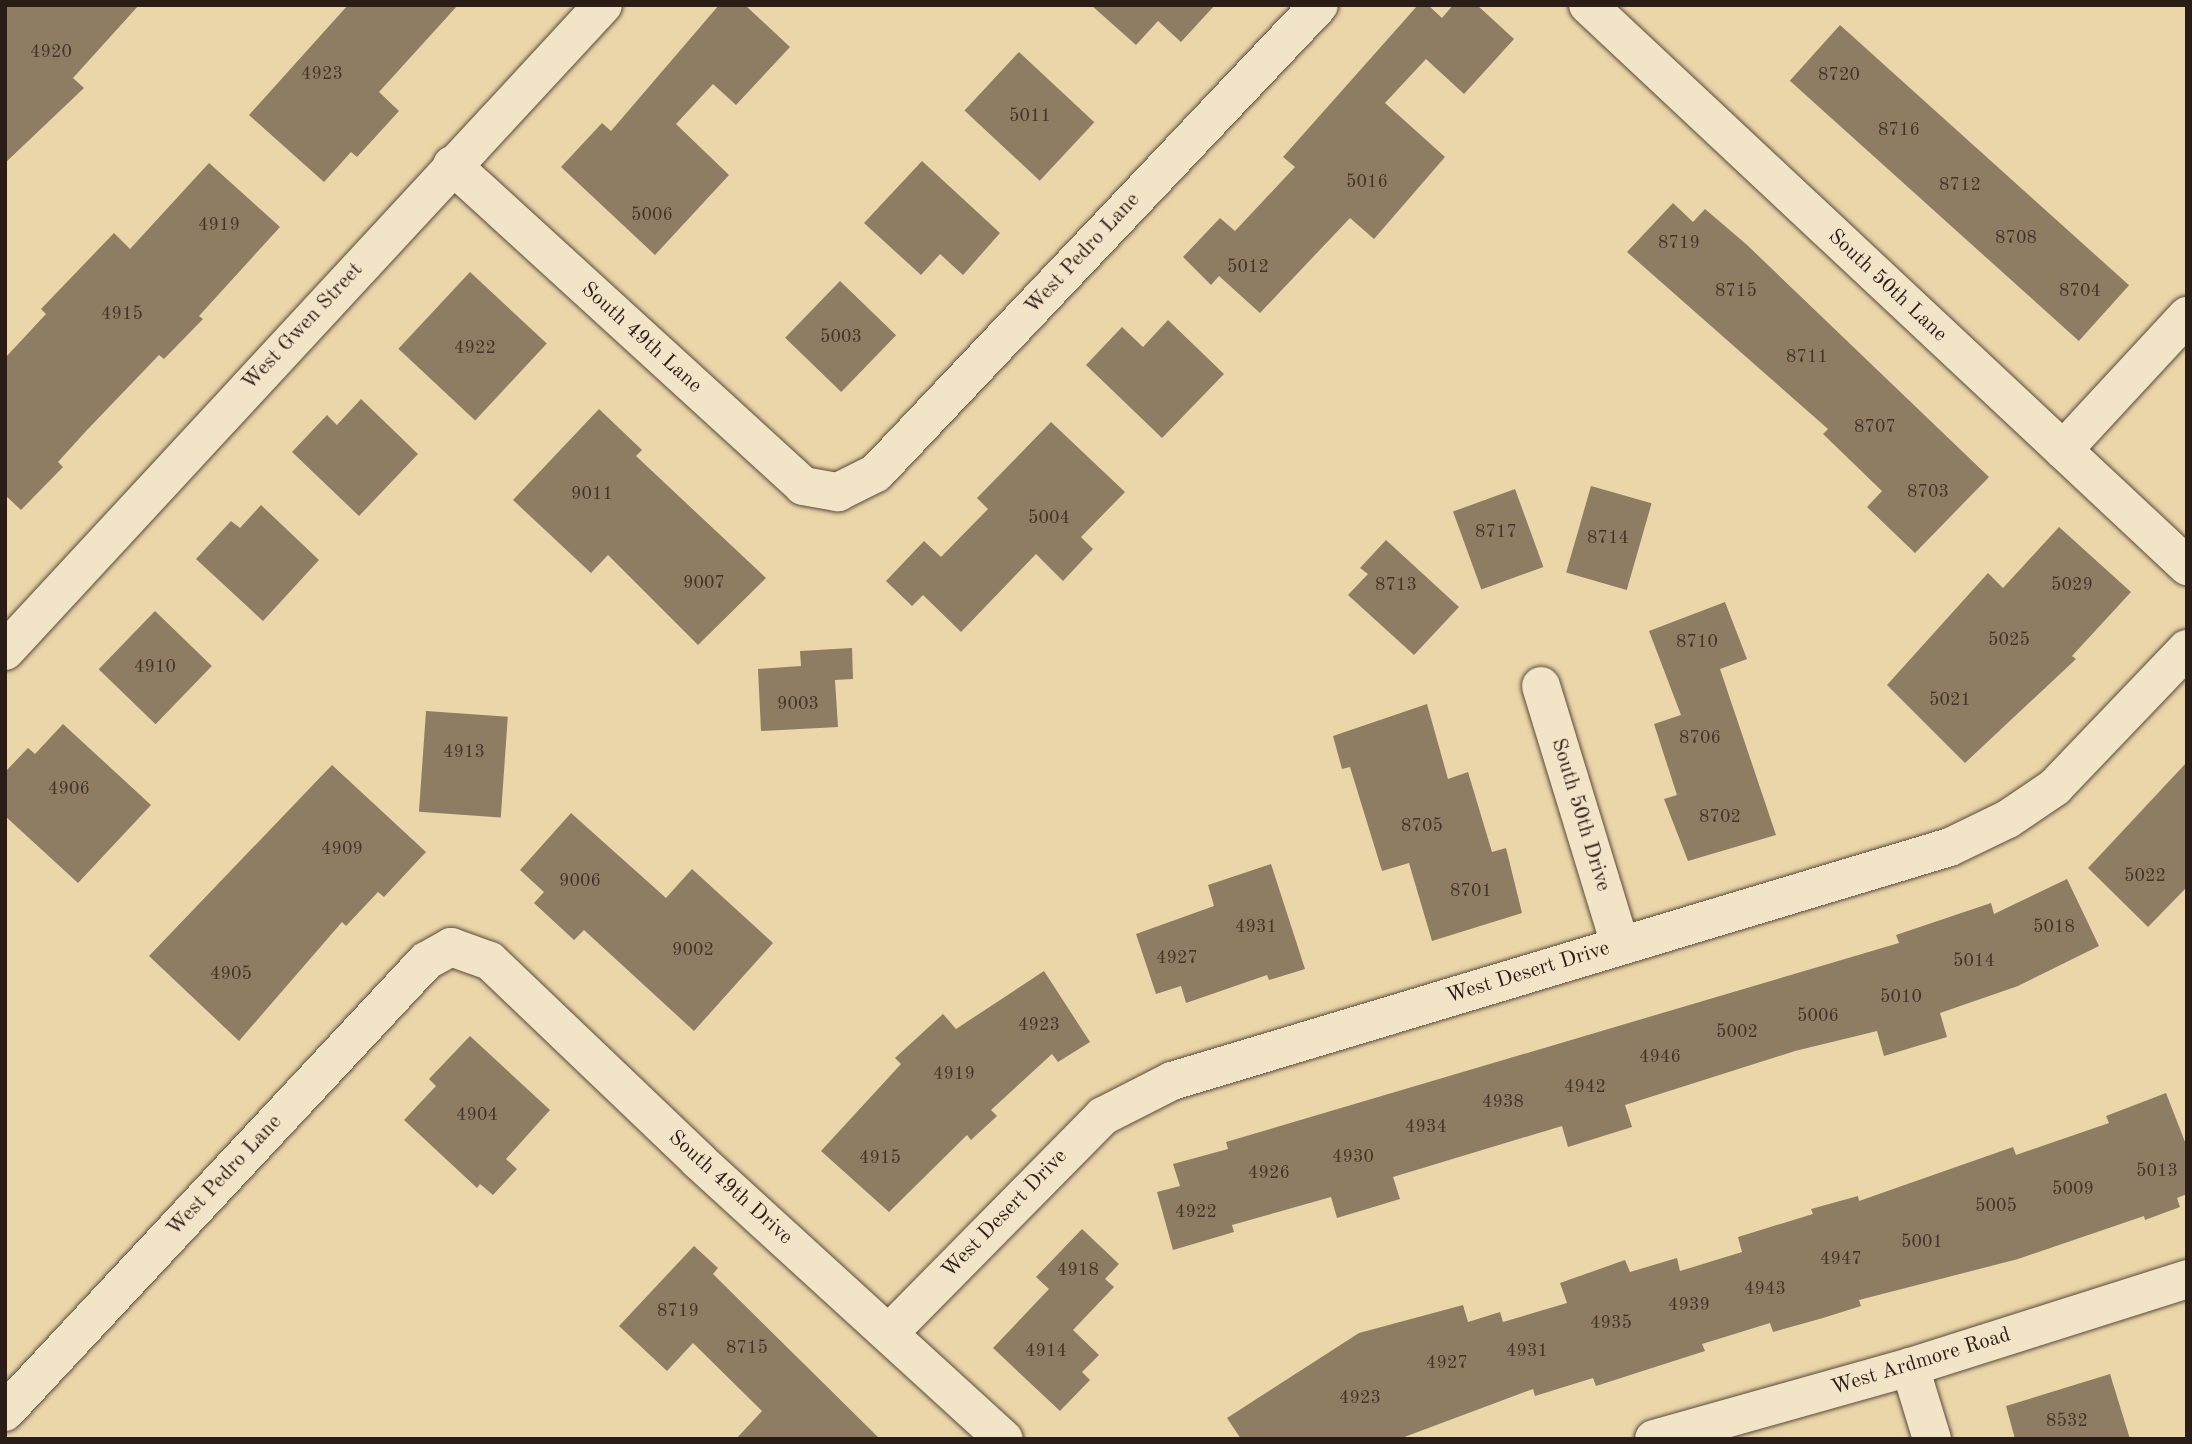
<!DOCTYPE html>
<html>
<head>
<meta charset="utf-8">
<style>
  body { margin:0 }
  #map { position:relative; width:2192px; height:1444px; overflow:hidden; background:#ebd6a9; font-family:"Old Standard TT",serif }
  div>[style] { position:absolute }
  .building>* { inset:0; background:#8e7d63; transform-origin:0 0 }
  .roads { filter:drop-shadow(0 0 2px #5a4a3c) drop-shadow(0 0 2px #5a4a3c) }
  .street>* { height:38px; margin:-19px; padding:0 19px; transform-origin:19px; border-radius:19px; background:#f2e4c7 }
  span { translate:-50% -50%; white-space:nowrap; text-align:center; line-height:1.15; -webkit-text-stroke:7px #f2e4c7; paint-order:stroke }
  .number-label { font-size:18px; color:#43342a }
  .number-label span { -webkit-text-stroke-width:0 }
  .street-label { font-size:21px; color:#2a1c17 }
  .frame { position:absolute; inset:0; border:7px solid #2a1c17; pointer-events:none }
</style>
</head>
<body>
<div id="map">
  <div class="building">
    <i style="clip-path:polygon(5px 5px,139px 5px,73px 78px,84px 88px,5px 163px)"></i>
    <i style="clip-path:polygon(348px 5px,458px 5px,379px 92px,399px 111px,357px 157px,351px 152px,324px 182px,249px 115px)"></i>
    <i style="clip-path:polygon(719px 5px,745px 5px,790px 47px,736px 105px,713px 84px,676px 124px,729px 175px,655px 255px,561px 167px,602px 123px,611px 131px)"></i>
    <i style="clip-path:polygon(1091px 5px,1215px 5px,1181px 42px,1158px 21px,1136px 45px)"></i>
    <i style="clip-path:polygon(1418px 5px,1428px 5px,1442px 18px,1453px 5px,1477px 5px,1514px 39px,1464px 94px,1426px 59px,1385px 103px,1445px 157px,1374px 239px,1350px 218px,1260px 313px,1219px 276px,1211px 285px,1183px 257px,1220px 218px,1235px 231px,1295px 167px,1283px 157px)"></i>
    <i style="left:1840px;top:25px;width:389px;height:75px;rotate:42deg"></i>
    <i style="left:1019px;top:52px;width:103px;height:80px;rotate:43deg"></i>
    <i style="clip-path:polygon(922px 161px,1000px 233px,963px 275px,940px 254px,921px 275px,864px 223px)"></i>
    <i style="clip-path:polygon(209px 163px,280px 227px,199px 316px,203px 319px,164px 359px,159px 355px,87px 430px,58px 462px,63px 467px,21px 510px,5px 495px,5px 358px,46px 314px,41px 309px,114px 233px,130px 249px)"></i>
    <i style="clip-path:polygon(1673px 203px,1693px 222px,1705px 209px,1746px 244px,1989px 477px,1915px 553px,1867px 507px,1882px 491px,1823px 434px,1828px 429px,1627px 252px)"></i>
    <i style="left:470px;top:272px;width:105px;height:105px;rotate:43deg"></i>
    <i style="left:840px;top:281px;width:78px;height:79px;rotate:44deg"></i>
    <i style="clip-path:polygon(1168px 320px,1224px 374px,1162px 438px,1086px 365px,1122px 327px,1143px 347px)"></i>
    <i style="clip-path:polygon(361px 399px,418px 454px,359px 516px,292px 452px,327px 415px,337px 425px)"></i>
    <i style="clip-path:polygon(599px 409px,642px 450px,636px 456px,766px 578px,698px 645px,608px 555px,591px 573px,513px 500px)"></i>
    <i style="clip-path:polygon(1051px 422px,1125px 492px,1081px 537px,1093px 549px,1063px 581px,1036px 554px,961px 632px,923px 595px,912px 606px,886px 581px,924px 541px,941px 557px,988px 509px,977px 498px)"></i>
    <i style="left:1591px;top:486px;width:63px;height:90px;rotate:16deg"></i>
    <i style="left:1515px;top:489px;width:83px;height:66px;rotate:70deg"></i>
    <i style="clip-path:polygon(261px 505px,319px 560px,263px 621px,196px 559px,231px 521px,240px 528px)"></i>
    <i style="clip-path:polygon(2059px 527px,2131px 592px,2072px 656px,2076px 659px,1965px 763px,1887px 685px,1988px 573px,2003px 588px)"></i>
    <i style="clip-path:polygon(1386px 540px,1459px 607px,1414px 655px,1348px 595px,1368px 574px,1360px 568px)"></i>
    <i style="clip-path:polygon(1725px 602px,1747px 659px,1720px 669px,1776px 835px,1688px 861px,1664px 799px,1677px 795px,1654px 724px,1681px 715px,1649px 631px)"></i>
    <i style="left:155px;top:611px;width:79px;height:81px;rotate:44deg"></i>
    <i style="clip-path:polygon(852px 648px,853px 679px,835px 680px,838px 727px,761px 731px,758px 669px,801px 666px,800px 651px)"></i>
    <i style="clip-path:polygon(1427px 704px,1448px 779px,1468px 772px,1492px 852px,1506px 848px,1522px 913px,1432px 941px,1409px 863px,1382px 871px,1350px 767px,1342px 769px,1333px 736px)"></i>
    <i style="left:426px;top:711px;width:82px;height:101px;rotate:4deg"></i>
    <i style="clip-path:polygon(63px 724px,151px 805px,78px 883px,5px 816px,5px 772px,28px 748px,35px 754px)"></i>
    <i style="clip-path:polygon(2187px 762px,2187px 887px,2148px 927px,2088px 868px)"></i>
    <i style="clip-path:polygon(332px 765px,426px 852px,384px 897px,378px 892px,346px 926px,342px 922px,239px 1041px,149px 956px)"></i>
    <i style="clip-path:polygon(571px 813px,666px 898px,692px 869px,773px 943px,694px 1031px,584px 930px,574px 940px,534px 903px,544px 892px,520px 870px)"></i>
    <i style="clip-path:polygon(1271px 864px,1305px 969px,1269px 980px,1267px 975px,1186px 1003px,1181px 986px,1156px 994px,1136px 934px,1214px 906px,1208px 885px)"></i>
    <i style="clip-path:polygon(2067px 879px,2099px 946px,2018px 986px,1940px 1013px,1947px 1037px,1884px 1056px,1877px 1031px,1795px 1051px,1625px 1105px,1632px 1127px,1568px 1147px,1562px 1126px,1393px 1177px,1400px 1199px,1337px 1218px,1331px 1197px,1232px 1225px,1234px 1232px,1173px 1250px,1157px 1192px,1180px 1186px,1173px 1164px,1228px 1149px,1226px 1142px,1899px 943px,1896px 935px,1991px 903px,1994px 914px)"></i>
    <i style="clip-path:polygon(1044px 971px,1090px 1042px,1058px 1062px,1052px 1054px,991px 1110px,997px 1116px,971px 1140px,967px 1135px,889px 1212px,821px 1151px,901px 1064px,895px 1058px,943px 1014px,956px 1029px)"></i>
    <i style="clip-path:polygon(470px 1036px,550px 1110px,506px 1159px,517px 1169px,493px 1195px,480px 1184px,477px 1188px,404px 1120px,436px 1086px,429px 1079px)"></i>
    <i style="clip-path:polygon(2166px 1093px,2187px 1147px,2187px 1194px,2177px 1198px,2180px 1207px,2145px 1220px,2144px 1216px,2018px 1259px,1859px 1300px,1861px 1306px,1823px 1318px,1773px 1332px,1770px 1323px,1702px 1344px,1705px 1351px,1596px 1386px,1593px 1378px,1535px 1396px,1533px 1389px,1399px 1439px,1241px 1439px,1227px 1418px,1359px 1333px,1463px 1305px,1468px 1322px,1500px 1312px,1503px 1322px,1567px 1303px,1560px 1283px,1625px 1260px,1630px 1272px,1677px 1258px,1680px 1271px,1742px 1252px,1738px 1237px,1813px 1214px,1811px 1209px,1858px 1196px,1859px 1201px,2013px 1147px,2016px 1155px,2109px 1123px,2106px 1116px)"></i>
    <i style="clip-path:polygon(1082px 1229px,1119px 1264px,1105px 1279px,1114px 1287px,1073px 1330px,1099px 1355px,1082px 1372px,1090px 1380px,1060px 1411px,993px 1348px,1049px 1289px,1036px 1277px)"></i>
    <i style="clip-path:polygon(694px 1246px,718px 1268px,713px 1274px,880px 1439px,736px 1439px,762px 1411px,693px 1343px,667px 1371px,619px 1326px)"></i>
    <i style="clip-path:polygon(2110px 1374px,2130px 1439px,2015px 1439px,2006px 1406px)"></i>
  </div>
  <div class="roads">
    <div class="street">
      <i style="left:1588px;top:5px;width:821px;rotate:43.12deg"></i>
      <i style="left:452px;top:165px;width:476px;rotate:42.4deg"></i>
      <i style="left:803px;top:486px;width:36px;rotate:10deg"></i>
      <i style="left:838px;top:492px;width:42px;rotate:-26.6deg"></i>
      <i style="left:876px;top:473px;width:644px;rotate:-46.57deg"></i>
      <i style="left:2063px;top:450px;width:183px;rotate:-47.2deg"></i>
      <i style="left:5px;top:651px;width:880px;rotate:-47.21deg"></i>
      <i style="left:1541px;top:686px;width:270px;rotate:73deg"></i>
      <i style="left:890px;top:1332px;width:303px;rotate:-45.4deg"></i>
      <i style="left:1103px;top:1116px;width:77px;rotate:-26.9deg"></i>
      <i style="left:1172px;top:1081px;width:812px;rotate:-16.74deg"></i>
      <i style="left:1950px;top:847px;width:64px;rotate:-25.8deg"></i>
      <i style="left:2008px;top:819px;width:57px;rotate:-34.2deg"></i>
      <i style="left:2055px;top:787px;width:191px;rotate:-46.3deg"></i>
      <i style="left:1910px;top:1367px;width:75px;rotate:73deg"></i>
      <i style="left:5px;top:1412px;width:617px;rotate:-46.97deg"></i>
      <i style="left:426px;top:961px;width:29px;rotate:-29deg"></i>
      <i style="left:451px;top:947px;width:41px;rotate:19.7deg"></i>
      <i style="left:490px;top:961px;width:288px;rotate:43.7deg"></i>
      <i style="left:698px;top:1160px;width:414px;rotate:42.4deg"></i>
      <i style="left:1654px;top:1439px;width:266px;rotate:-15.7deg"></i>
      <i style="left:1910px;top:1367px;width:291px;rotate:-17.6deg"></i>
    </div>
  </div>
  <div class="number-label">
    <span style="left:51px;top:52px">4920</span>
    <span style="left:322px;top:74px">4923</span>
    <span style="left:1839px;top:75px">8720</span>
    <span style="left:1030px;top:116px">5011</span>
    <span style="left:1899px;top:130px">8716</span>
    <span style="left:1367px;top:182px">5016</span>
    <span style="left:1960px;top:185px">8712</span>
    <span style="left:652px;top:215px">5006</span>
    <span style="left:219px;top:225px">4919</span>
    <span style="left:2016px;top:238px">8708</span>
    <span style="left:1679px;top:243px">8719</span>
    <span style="left:1248px;top:267px">5012</span>
    <span style="left:1736px;top:291px">8715</span>
    <span style="left:2080px;top:291px">8704</span>
    <span style="left:122px;top:314px">4915</span>
    <span style="left:841px;top:337px">5003</span>
    <span style="left:475px;top:348px">4922</span>
    <span style="left:1807px;top:357px">8711</span>
    <span style="left:1875px;top:427px">8707</span>
    <span style="left:1928px;top:492px">8703</span>
    <span style="left:592px;top:494px">9011</span>
    <span style="left:1049px;top:518px">5004</span>
    <span style="left:1496px;top:532px">8717</span>
    <span style="left:1608px;top:538px">8714</span>
    <span style="left:704px;top:583px">9007</span>
    <span style="left:1396px;top:585px">8713</span>
    <span style="left:2072px;top:585px">5029</span>
    <span style="left:2009px;top:640px">5025</span>
    <span style="left:1697px;top:642px">8710</span>
    <span style="left:155px;top:667px">4910</span>
    <span style="left:1950px;top:700px">5021</span>
    <span style="left:798px;top:704px">9003</span>
    <span style="left:1700px;top:738px">8706</span>
    <span style="left:464px;top:752px">4913</span>
    <span style="left:69px;top:789px">4906</span>
    <span style="left:1720px;top:817px">8702</span>
    <span style="left:1422px;top:826px">8705</span>
    <span style="left:342px;top:849px">4909</span>
    <span style="left:2145px;top:876px">5022</span>
    <span style="left:580px;top:881px">9006</span>
    <span style="left:1471px;top:891px">8701</span>
    <span style="left:1256px;top:927px">4931</span>
    <span style="left:2054px;top:927px">5018</span>
    <span style="left:693px;top:950px">9002</span>
    <span style="left:1177px;top:958px">4927</span>
    <span style="left:1974px;top:961px">5014</span>
    <span style="left:231px;top:974px">4905</span>
    <span style="left:1901px;top:997px">5010</span>
    <span style="left:1818px;top:1016px">5006</span>
    <span style="left:1039px;top:1025px">4923</span>
    <span style="left:1737px;top:1032px">5002</span>
    <span style="left:1660px;top:1057px">4946</span>
    <span style="left:954px;top:1074px">4919</span>
    <span style="left:1585px;top:1087px">4942</span>
    <span style="left:1503px;top:1102px">4938</span>
    <span style="left:477px;top:1115px">4904</span>
    <span style="left:1426px;top:1127px">4934</span>
    <span style="left:1353px;top:1157px">4930</span>
    <span style="left:880px;top:1158px">4915</span>
    <span style="left:2157px;top:1171px">5013</span>
    <span style="left:1269px;top:1173px">4926</span>
    <span style="left:2073px;top:1189px">5009</span>
    <span style="left:1996px;top:1206px">5005</span>
    <span style="left:1196px;top:1212px">4922</span>
    <span style="left:1922px;top:1242px">5001</span>
    <span style="left:1841px;top:1259px">4947</span>
    <span style="left:1078px;top:1270px">4918</span>
    <span style="left:1765px;top:1289px">4943</span>
    <span style="left:1689px;top:1305px">4939</span>
    <span style="left:678px;top:1311px">8719</span>
    <span style="left:1611px;top:1323px">4935</span>
    <span style="left:747px;top:1348px">8715</span>
    <span style="left:1046px;top:1351px">4914</span>
    <span style="left:1527px;top:1351px">4931</span>
    <span style="left:1447px;top:1363px">4927</span>
    <span style="left:1360px;top:1398px">4923</span>
    <span style="left:2067px;top:1421px">8532</span>
  </div>
  <div class="street-label">
    <span style="left:1083px;top:254px;rotate:-47deg">West Pedro Lane</span>
    <span style="left:1887px;top:286px;rotate:43deg">South 50th Lane</span>
    <span style="left:303px;top:327px;rotate:-47deg">West Gwen Street</span>
    <span style="left:641px;top:338px;rotate:42deg">South 49th Lane</span>
    <span style="left:1580px;top:815px;rotate:73deg">South 50th Drive</span>
    <span style="left:1528px;top:973px;rotate:-17deg">West Desert Drive</span>
    <span style="left:225px;top:1176px;rotate:-47deg">West Pedro Lane</span>
    <span style="left:730px;top:1188px;rotate:42deg">South 49th Drive</span>
    <span style="left:1005px;top:1214px;rotate:-46deg">West Desert Drive</span>
    <span style="left:1921px;top:1362px;rotate:-17deg">West Ardmore Road</span>
  </div>
  <div class="frame"></div>
</div>
</body>
</html>
